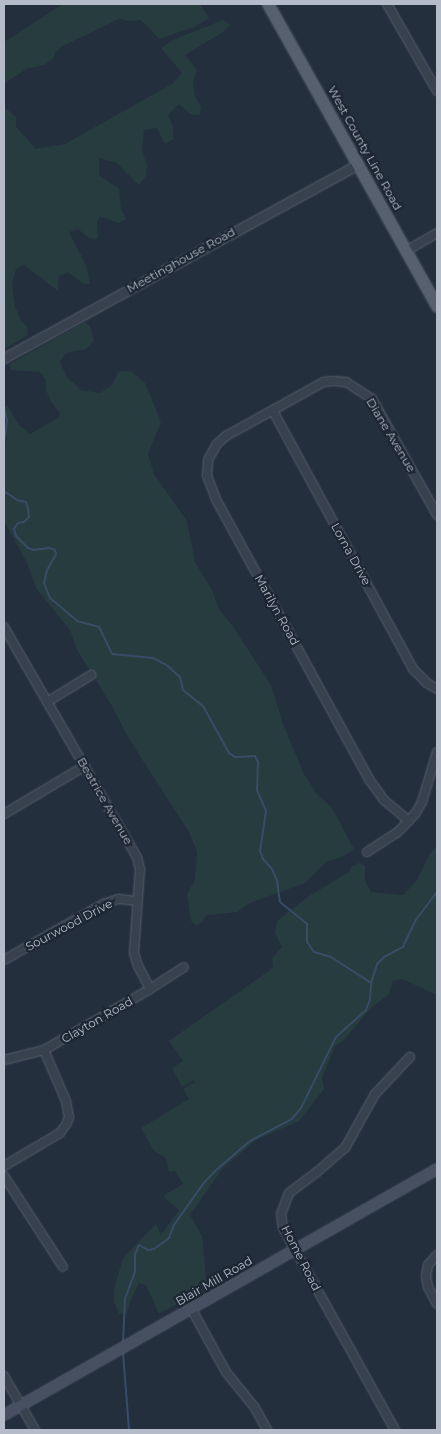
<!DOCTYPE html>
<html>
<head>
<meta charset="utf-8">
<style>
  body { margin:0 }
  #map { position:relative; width:441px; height:1434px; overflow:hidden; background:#242f3e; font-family:Montserrat,sans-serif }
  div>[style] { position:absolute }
  .green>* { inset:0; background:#263c3f }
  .stream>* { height:2px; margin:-1px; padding:0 1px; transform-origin:1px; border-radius:1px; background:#394c67 }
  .roads { filter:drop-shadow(0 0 1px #565f6c) drop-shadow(0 0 1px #565f6c) }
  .minor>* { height:8px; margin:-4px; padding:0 4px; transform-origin:4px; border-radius:4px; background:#38414e }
  .tertiary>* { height:9px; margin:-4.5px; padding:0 4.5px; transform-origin:4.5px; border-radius:4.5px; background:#38414e }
  .secondary>* { height:10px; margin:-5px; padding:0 5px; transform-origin:5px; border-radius:5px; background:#465061 }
  .primary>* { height:11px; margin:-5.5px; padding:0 5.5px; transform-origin:5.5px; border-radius:5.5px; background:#56606e }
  span { translate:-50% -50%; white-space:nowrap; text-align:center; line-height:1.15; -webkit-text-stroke:4.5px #1d2633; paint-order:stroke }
  .street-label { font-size:12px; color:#b4bcc9 }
  .frame { position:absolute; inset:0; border:5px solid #b4bcc9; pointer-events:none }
</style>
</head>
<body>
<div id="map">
  <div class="green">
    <i style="clip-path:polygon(63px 4px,200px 4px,209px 18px,194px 27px,159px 39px,141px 20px,126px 21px,121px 18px,61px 47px,55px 53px,54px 58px,44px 65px,28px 68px,5px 83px,4px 86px,4px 42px)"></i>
    <i style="clip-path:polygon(223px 20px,231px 25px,223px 32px,185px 55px,197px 70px,193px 82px,195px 97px,201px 107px,200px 115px,190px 114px,179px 104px,168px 115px,173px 127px,174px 139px,165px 144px,157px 128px,144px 130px,142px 150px,147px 165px,146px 176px,139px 185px,117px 163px,99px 158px,99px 175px,119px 189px,121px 210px,127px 219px,118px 223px,100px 216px,97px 221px,98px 239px,89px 238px,78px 229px,69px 232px,86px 265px,90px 284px,84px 284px,68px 272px,59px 276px,58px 291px,24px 265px,16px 269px,12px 284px,15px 307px,21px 320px,27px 327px,28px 335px,4px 349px,4px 107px,16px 117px,16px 127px,36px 149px,65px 144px,172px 84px,182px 73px,161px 48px,173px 40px)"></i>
    <i style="clip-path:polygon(85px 322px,90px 326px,94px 341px,86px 349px,66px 353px,60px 362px,67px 377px,81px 390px,100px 393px,112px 385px,118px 372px,131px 371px,145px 383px,161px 422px,148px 454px,154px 474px,187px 521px,195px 562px,212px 590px,219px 609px,234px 628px,271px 685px,283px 724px,304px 774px,317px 794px,332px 808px,354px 849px,342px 857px,326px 862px,305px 883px,250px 903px,237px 912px,207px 915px,201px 923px,196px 925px,191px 921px,187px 894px,195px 880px,197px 852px,189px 832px,129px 739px,112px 706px,77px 650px,70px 630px,36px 588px,27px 563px,4px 521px,4px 449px,7px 439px,4px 428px,4px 406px,8px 406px,19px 425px,30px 434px,58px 418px,60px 413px,51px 402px,46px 390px,46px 380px,40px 372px,11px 370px,10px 364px)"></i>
    <i style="clip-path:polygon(437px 845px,437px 995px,402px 979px,393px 981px,389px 994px,371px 1008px,343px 1041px,335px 1046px,322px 1078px,324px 1089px,299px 1121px,256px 1140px,223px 1168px,190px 1215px,202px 1236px,207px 1287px,159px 1314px,146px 1285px,139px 1283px,130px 1302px,127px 1313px,119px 1314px,114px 1302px,114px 1289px,123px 1258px,156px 1224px,161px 1235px,179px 1210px,163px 1196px,183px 1184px,175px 1171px,169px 1172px,166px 1158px,154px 1151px,141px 1128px,189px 1099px,183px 1089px,195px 1082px,193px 1080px,182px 1087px,172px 1068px,183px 1061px,169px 1041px,273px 968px,272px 958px,282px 947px,275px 933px,277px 921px,309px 896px,349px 872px,352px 866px,359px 863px,365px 866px,365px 881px,371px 892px,403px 895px,417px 880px,429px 855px)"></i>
  </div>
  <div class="stream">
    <i style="left:4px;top:408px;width:12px;rotate:76deg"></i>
    <i style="left:7px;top:420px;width:24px;rotate:97deg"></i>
    <i style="left:4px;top:491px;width:16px;rotate:35deg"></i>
    <i style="left:17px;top:500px;width:9px;rotate:13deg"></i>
    <i style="left:26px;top:502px;width:7px;rotate:74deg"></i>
    <i style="left:28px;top:509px;width:8px;rotate:83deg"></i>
    <i style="left:29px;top:517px;width:7px;rotate:135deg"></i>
    <i style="left:24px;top:522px;width:6px;rotate:171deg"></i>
    <i style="left:18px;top:523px;width:7px;rotate:124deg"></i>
    <i style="left:14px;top:529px;width:7px;rotate:74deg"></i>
    <i style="left:16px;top:536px;width:17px;rotate:45deg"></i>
    <i style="left:28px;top:548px;width:6px;rotate:18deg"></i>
    <i style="left:34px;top:550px;width:15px;rotate:-8deg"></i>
    <i style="left:49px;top:548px;width:6px;rotate:18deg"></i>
    <i style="left:55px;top:550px;width:4px;rotate:76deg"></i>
    <i style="left:56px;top:554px;width:18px;rotate:119deg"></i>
    <i style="left:47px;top:570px;width:13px;rotate:103deg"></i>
    <i style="left:44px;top:583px;width:16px;rotate:68deg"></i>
    <i style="left:50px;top:598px;width:35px;rotate:40deg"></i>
    <i style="left:77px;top:621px;width:23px;rotate:15deg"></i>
    <i style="left:99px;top:627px;width:30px;rotate:64deg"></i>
    <i style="left:112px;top:654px;width:41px;rotate:5.6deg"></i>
    <i style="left:153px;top:658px;width:17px;rotate:28deg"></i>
    <i style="left:168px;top:666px;width:16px;rotate:43deg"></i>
    <i style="left:180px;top:677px;width:13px;rotate:77deg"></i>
    <i style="left:183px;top:690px;width:26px;rotate:39deg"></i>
    <i style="left:203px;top:706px;width:54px;rotate:61deg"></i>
    <i style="left:229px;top:753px;width:7px;rotate:34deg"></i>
    <i style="left:235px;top:757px;width:20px;rotate:-3deg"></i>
    <i style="left:255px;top:756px;width:7px;rotate:63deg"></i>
    <i style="left:258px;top:762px;width:28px;rotate:92deg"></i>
    <i style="left:257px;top:790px;width:23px;rotate:67deg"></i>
    <i style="left:266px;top:811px;width:40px;rotate:98.5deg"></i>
    <i style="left:260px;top:851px;width:9px;rotate:69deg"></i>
    <i style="left:263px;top:859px;width:13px;rotate:48deg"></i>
    <i style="left:272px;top:869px;width:13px;rotate:67deg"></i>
    <i style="left:277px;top:881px;width:21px;rotate:82deg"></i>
    <i style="left:280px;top:902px;width:35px;rotate:39deg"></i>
    <i style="left:307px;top:924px;width:18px;rotate:90deg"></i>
    <i style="left:307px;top:942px;width:12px;rotate:55deg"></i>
    <i style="left:314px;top:952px;width:18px;rotate:16deg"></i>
    <i style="left:331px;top:957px;width:48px;rotate:33deg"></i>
    <i style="left:123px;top:1343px;width:44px;rotate:-87.4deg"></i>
    <i style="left:125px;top:1299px;width:30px;rotate:-70deg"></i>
    <i style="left:135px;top:1271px;width:17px;rotate:-90deg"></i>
    <i style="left:135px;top:1254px;width:10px;rotate:-66deg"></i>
    <i style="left:139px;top:1245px;width:10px;rotate:29deg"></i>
    <i style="left:148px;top:1250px;width:6px;rotate:-9deg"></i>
    <i style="left:154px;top:1249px;width:19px;rotate:-36deg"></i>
    <i style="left:169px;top:1238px;width:14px;rotate:-69deg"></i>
    <i style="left:174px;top:1225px;width:50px;rotate:-54.7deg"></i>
    <i style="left:203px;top:1184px;width:18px;rotate:-47deg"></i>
    <i style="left:215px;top:1171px;width:46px;rotate:-40.6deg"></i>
    <i style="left:250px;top:1141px;width:47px;rotate:-27.6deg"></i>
    <i style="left:292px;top:1119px;width:14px;rotate:-51deg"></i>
    <i style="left:301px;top:1108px;width:79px;rotate:-63.8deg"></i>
    <i style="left:336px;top:1037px;width:40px;rotate:-42deg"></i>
    <i style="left:366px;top:1010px;width:12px;rotate:-70deg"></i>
    <i style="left:370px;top:999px;width:16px;rotate:-86deg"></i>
    <i style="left:371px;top:983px;width:20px;rotate:-72deg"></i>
    <i style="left:377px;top:964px;width:10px;rotate:-45deg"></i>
    <i style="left:384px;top:957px;width:21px;rotate:-28deg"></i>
    <i style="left:403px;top:947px;width:29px;rotate:-65deg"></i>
    <i style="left:415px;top:921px;width:36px;rotate:-53deg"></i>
    <i style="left:123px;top:1353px;width:77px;rotate:85.5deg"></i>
  </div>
  <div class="roads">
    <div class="minor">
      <i style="left:387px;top:4px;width:100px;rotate:60.1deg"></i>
      <i style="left:406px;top:251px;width:36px;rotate:-30deg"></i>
      <i style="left:273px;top:411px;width:294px;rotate:61.5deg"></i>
      <i style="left:413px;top:669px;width:20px;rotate:45deg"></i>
      <i style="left:427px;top:683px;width:12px;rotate:31deg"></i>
      <i style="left:4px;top:627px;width:266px;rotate:60deg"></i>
      <i style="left:137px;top:857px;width:12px;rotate:76deg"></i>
      <i style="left:140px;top:869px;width:84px;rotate:94.1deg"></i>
      <i style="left:134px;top:953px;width:14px;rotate:73deg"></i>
      <i style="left:138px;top:966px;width:26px;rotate:62deg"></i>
      <i style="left:47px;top:702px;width:52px;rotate:-31.5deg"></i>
      <i style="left:4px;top:814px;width:94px;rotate:-30.7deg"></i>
      <i style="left:409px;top:821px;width:33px;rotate:-140deg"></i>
      <i style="left:384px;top:800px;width:26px;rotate:-126deg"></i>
      <i style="left:369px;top:779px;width:319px;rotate:-118.7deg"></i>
      <i style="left:216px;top:499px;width:25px;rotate:-111deg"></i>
      <i style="left:207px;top:476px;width:16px;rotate:-86deg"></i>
      <i style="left:208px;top:460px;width:18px;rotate:-61deg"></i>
      <i style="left:217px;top:444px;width:12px;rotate:-42deg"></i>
      <i style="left:226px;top:436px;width:112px;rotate:-28.9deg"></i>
      <i style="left:324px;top:382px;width:9px;rotate:-6deg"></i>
      <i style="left:333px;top:381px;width:13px;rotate:4deg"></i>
      <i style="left:346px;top:382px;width:31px;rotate:33deg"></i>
      <i style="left:372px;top:399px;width:133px;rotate:60.7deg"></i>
      <i style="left:367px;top:852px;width:37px;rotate:-33deg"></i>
      <i style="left:398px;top:832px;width:25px;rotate:-47deg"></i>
      <i style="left:415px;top:814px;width:14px;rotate:-60deg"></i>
      <i style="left:422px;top:802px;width:52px;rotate:-73.3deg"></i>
      <i style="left:4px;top:960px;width:114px;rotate:-29.5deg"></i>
      <i style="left:103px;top:904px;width:16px;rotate:-18deg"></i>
      <i style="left:118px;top:899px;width:18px;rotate:6deg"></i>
      <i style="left:4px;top:1060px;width:41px;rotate:-14deg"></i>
      <i style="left:44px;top:1050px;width:122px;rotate:-29.9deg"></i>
      <i style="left:150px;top:989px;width:40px;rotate:-32.9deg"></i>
      <i style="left:4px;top:1166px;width:65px;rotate:-30.5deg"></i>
      <i style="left:60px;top:1133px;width:12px;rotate:-55deg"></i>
      <i style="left:67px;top:1123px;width:6px;rotate:-72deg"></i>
      <i style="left:69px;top:1117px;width:16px;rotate:-101deg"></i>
      <i style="left:66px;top:1101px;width:56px;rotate:-113.3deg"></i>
      <i style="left:4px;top:1176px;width:108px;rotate:57deg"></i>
      <i style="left:437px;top:1255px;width:13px;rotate:132deg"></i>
      <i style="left:428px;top:1265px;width:11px;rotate:100deg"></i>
      <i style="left:426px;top:1276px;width:11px;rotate:80deg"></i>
      <i style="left:428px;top:1287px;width:19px;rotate:62deg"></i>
      <i style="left:191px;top:1308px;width:73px;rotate:61.3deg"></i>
      <i style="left:226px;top:1372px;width:46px;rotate:51.1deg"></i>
      <i style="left:255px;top:1408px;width:25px;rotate:61deg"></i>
      <i style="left:4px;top:1376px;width:62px;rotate:60.1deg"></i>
      <i style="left:395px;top:1430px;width:208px;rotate:-119deg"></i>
      <i style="left:294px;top:1248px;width:24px;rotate:-118deg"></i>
      <i style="left:283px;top:1227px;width:13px;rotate:-99deg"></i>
      <i style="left:281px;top:1214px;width:22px;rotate:-69deg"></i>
      <i style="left:289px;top:1193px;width:35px;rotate:-37deg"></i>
      <i style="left:317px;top:1172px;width:37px;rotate:-41deg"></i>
      <i style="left:345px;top:1148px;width:62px;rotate:-60.9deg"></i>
      <i style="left:375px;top:1094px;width:51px;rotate:-46.6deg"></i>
    </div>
    <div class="tertiary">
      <i style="left:4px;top:358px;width:404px;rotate:-28.7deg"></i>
    </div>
    <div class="secondary">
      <i style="left:4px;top:1415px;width:498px;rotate:-29.6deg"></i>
    </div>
    <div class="primary">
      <i style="left:268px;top:4px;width:346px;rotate:60.8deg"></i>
    </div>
  </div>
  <div class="street-label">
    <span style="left:365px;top:148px;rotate:61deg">West County Line Road</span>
    <span style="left:181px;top:260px;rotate:-29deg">Meetinghouse Road</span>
    <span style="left:391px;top:435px;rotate:59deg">Diane Avenue</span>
    <span style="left:351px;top:554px;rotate:61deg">Lorna Drive</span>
    <span style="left:277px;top:610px;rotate:61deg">Marilyn Road</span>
    <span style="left:105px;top:801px;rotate:60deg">Beatrice Avenue</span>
    <span style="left:69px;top:925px;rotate:-28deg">Sourwood Drive</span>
    <span style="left:97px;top:1020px;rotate:-30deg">Clayton Road</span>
    <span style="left:301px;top:1258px;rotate:63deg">Home Road</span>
    <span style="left:214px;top:1281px;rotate:-30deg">Blair Mill Road</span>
  </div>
  <div class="frame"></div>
</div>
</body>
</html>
